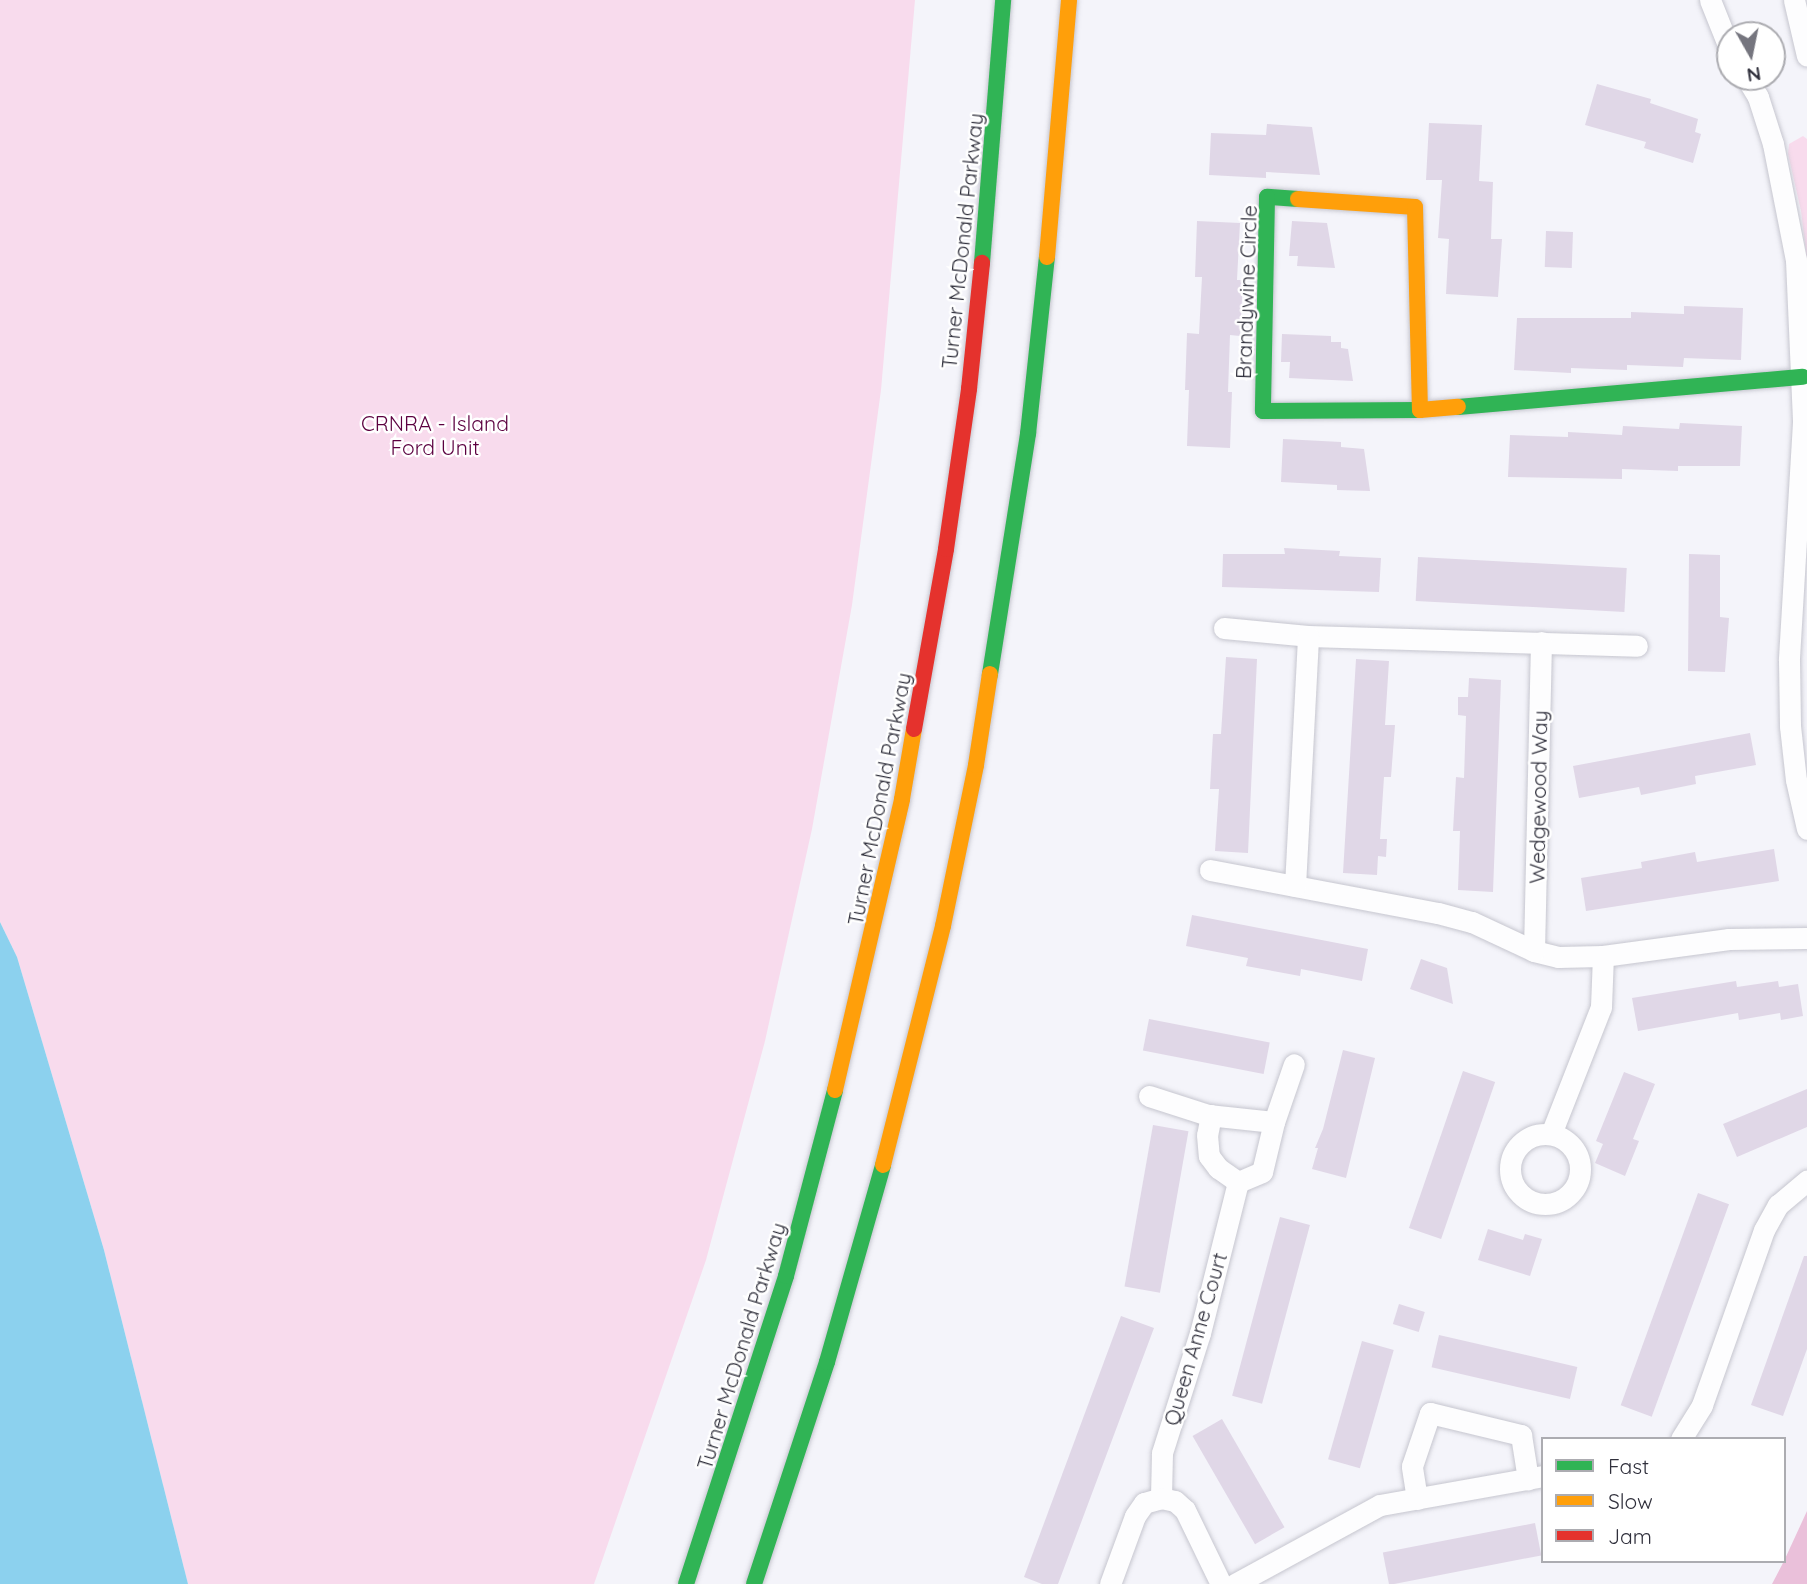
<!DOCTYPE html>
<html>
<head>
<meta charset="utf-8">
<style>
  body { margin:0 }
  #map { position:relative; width:1807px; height:1584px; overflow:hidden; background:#f4f4fa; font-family:Quicksand,sans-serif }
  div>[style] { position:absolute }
  .green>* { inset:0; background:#f8dbed }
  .forest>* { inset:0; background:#eac0da }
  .water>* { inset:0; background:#8cd1ee }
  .building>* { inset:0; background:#e0d7e7; transform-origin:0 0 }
  .roads { filter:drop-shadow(0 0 2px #c6c6cf) drop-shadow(0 0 2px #c6c6cf) }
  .street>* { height:21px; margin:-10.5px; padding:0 10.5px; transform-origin:10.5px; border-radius:10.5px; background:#fdfdfe }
  .street>.ring { margin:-10.5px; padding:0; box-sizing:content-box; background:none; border:21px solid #fdfdfe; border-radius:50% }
  .fast>* { height:16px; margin:-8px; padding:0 8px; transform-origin:8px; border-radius:8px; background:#30b455 }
  .slow>* { height:16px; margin:-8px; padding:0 8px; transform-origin:8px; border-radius:8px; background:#ff9f0a }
  .jam>* { height:16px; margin:-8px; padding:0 8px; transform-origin:8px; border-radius:8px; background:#e5322d }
  span { translate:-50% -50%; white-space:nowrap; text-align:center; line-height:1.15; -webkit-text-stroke:5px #fff; paint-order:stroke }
  .street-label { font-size:21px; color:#30303c }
  .park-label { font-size:21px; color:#5c0040 }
  .legend { position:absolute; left:1541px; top:1437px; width:245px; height:126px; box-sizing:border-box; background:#fff; border:2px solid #acacb1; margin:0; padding:9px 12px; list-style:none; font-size:21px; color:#30303c }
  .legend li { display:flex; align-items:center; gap:14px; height:35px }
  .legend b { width:35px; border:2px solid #acacb1 }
  .north { position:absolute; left:1716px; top:21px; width:70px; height:70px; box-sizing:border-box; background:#fff; border:2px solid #acacb1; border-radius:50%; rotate:171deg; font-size:19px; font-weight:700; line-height:28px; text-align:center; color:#30303c }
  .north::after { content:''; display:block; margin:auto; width:24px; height:32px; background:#75757e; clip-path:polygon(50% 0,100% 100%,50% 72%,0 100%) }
</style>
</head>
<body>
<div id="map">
  <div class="green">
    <i style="clip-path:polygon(0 0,915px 0,881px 390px,852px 605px,812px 829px,765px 1041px,706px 1260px,594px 1584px,188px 1584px,104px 1250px,17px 957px,0 922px)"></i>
    <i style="clip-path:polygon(1803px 136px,1807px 139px,1807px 261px,1801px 211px,1788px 154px,1789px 144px)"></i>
  </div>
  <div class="forest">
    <i style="clip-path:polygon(1807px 1511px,1807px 1584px,1772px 1584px,1784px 1561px)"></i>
  </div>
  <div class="water">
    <i style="clip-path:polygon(0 922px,17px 957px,104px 1250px,188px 1584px,0 1584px)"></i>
  </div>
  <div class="building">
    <i style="clip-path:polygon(1597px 84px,1651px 99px,1650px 103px,1698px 119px,1695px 132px,1701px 134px,1693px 163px,1644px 148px,1646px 142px,1585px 125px)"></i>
    <i style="clip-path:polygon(1429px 123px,1482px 125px,1479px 181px,1493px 182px,1491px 239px,1502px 239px,1498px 297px,1446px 294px,1449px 239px,1438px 238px,1442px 180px,1426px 180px)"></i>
    <i style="clip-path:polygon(1267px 124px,1312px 127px,1320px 175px,1266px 172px,1266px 178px,1209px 175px,1211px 133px,1266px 135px)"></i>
    <i style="clip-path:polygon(1197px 221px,1240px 223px,1237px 280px,1243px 280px,1240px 336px,1230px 335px,1228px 392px,1232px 392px,1230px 448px,1187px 446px,1189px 390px,1185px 390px,1187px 333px,1199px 334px,1202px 277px,1195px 277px)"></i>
    <i style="clip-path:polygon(1292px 221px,1327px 223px,1335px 268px,1297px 266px,1298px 256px,1289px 256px)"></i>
    <i style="left:1546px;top:231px;width:27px;height:36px;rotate:2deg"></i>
    <i style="clip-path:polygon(1684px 306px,1743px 308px,1741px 360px,1684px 358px,1683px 367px,1627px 365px,1627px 370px,1571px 368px,1571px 373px,1514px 370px,1517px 318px,1631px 318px,1631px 312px,1684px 314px)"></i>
    <i style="clip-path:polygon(1282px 334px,1331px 336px,1331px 342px,1341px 342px,1341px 348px,1348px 349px,1353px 381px,1289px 378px,1290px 362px,1281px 362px)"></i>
    <i style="clip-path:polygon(1680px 423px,1742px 426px,1740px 466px,1678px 466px,1678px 471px,1622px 469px,1622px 479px,1508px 477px,1510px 435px,1568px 437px,1568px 432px,1622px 435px,1623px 426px,1679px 429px)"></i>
    <i style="clip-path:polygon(1283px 439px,1341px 442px,1341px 447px,1364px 449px,1370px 491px,1337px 490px,1337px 485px,1281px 482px)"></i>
    <i style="clip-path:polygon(1284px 548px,1340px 551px,1339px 556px,1381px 558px,1379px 592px,1222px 587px,1223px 554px,1285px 554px)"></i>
    <i style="clip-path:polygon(1689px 554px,1720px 555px,1720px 617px,1729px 618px,1725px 672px,1688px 671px)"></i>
    <i style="left:1418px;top:557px;width:209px;height:44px;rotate:3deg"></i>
    <i style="clip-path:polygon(1226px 657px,1257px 659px,1248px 853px,1215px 851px,1219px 789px,1210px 789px,1212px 751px,1213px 734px,1221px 734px)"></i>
    <i style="clip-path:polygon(1356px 659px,1389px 661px,1385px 725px,1395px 725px,1391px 777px,1384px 777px,1380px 839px,1387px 839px,1386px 857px,1378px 856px,1377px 875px,1343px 873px)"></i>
    <i style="clip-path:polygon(1469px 678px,1501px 680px,1493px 892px,1458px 890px,1460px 831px,1453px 831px,1456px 777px,1464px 778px,1466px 716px,1458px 715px,1458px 697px,1468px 697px)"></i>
    <i style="clip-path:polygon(1750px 733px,1756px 765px,1695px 776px,1696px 784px,1641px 795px,1639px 787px,1579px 798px,1573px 766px)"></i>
    <i style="clip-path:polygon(1774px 849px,1779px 881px,1586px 911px,1581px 878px,1642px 868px,1641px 862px,1695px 852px,1697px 862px)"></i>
    <i style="clip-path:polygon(1192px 915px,1368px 949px,1362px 981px,1301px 969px,1300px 976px,1246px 966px,1248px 958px,1186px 946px)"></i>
    <i style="clip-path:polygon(1421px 959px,1447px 968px,1453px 1004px,1410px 989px)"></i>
    <i style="clip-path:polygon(1736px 981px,1737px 987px,1778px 981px,1779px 987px,1798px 984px,1803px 1016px,1781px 1020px,1780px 1013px,1739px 1020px,1738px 1013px,1638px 1031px,1632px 998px)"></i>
    <i style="left:1149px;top:1019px;width:123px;height:32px;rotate:11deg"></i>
    <i style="clip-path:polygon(1343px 1050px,1375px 1058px,1346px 1178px,1312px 1169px,1318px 1148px,1315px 1148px,1323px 1129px)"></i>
    <i style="left:1463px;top:1071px;width:34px;height:166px;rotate:19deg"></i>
    <i style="clip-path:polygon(1624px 1072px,1655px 1084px,1633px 1139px,1639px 1141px,1625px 1176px,1595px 1163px,1603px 1144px,1596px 1141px)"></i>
    <i style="clip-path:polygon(1807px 1089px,1807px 1127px,1737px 1157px,1723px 1124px)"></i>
    <i style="left:1153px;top:1125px;width:36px;height:164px;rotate:10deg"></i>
    <i style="left:1698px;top:1193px;width:33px;height:226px;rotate:20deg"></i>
    <i style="left:1280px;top:1217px;width:31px;height:185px;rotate:15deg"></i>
    <i style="clip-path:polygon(1488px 1229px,1523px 1240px,1525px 1234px,1542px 1239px,1530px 1276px,1478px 1260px)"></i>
    <i style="clip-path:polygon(1804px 1256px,1807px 1256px,1807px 1349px,1783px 1416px,1751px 1405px)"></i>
    <i style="left:1399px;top:1304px;width:27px;height:21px;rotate:17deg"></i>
    <i style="clip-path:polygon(1121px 1316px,1154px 1328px,1058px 1584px,1042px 1584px,1024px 1577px)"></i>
    <i style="left:1439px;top:1335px;width:142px;height:33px;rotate:13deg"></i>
    <i style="left:1362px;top:1341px;width:33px;height:123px;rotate:16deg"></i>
    <i style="left:1222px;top:1419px;width:125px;height:34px;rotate:60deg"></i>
    <i style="left:1535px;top:1523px;width:33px;height:155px;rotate:79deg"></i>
  </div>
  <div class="roads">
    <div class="street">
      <i style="left:1710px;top:0;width:54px;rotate:68.2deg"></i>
      <i style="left:1794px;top:0;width:57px;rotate:76.9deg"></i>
      <i style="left:1746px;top:77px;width:23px;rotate:59deg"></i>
      <i style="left:1758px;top:97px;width:49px;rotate:72.3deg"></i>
      <i style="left:1773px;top:144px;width:118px;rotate:78.8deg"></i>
      <i style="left:1796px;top:260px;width:162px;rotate:87.5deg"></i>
      <i style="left:1803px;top:422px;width:239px;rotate:93.4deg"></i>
      <i style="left:1789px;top:661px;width:65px;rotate:89.1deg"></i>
      <i style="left:1790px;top:726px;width:54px;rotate:83.7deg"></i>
      <i style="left:1796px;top:780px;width:50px;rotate:77.3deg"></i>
      <i style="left:1224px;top:628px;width:84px;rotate:5.4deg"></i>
      <i style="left:1308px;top:636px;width:329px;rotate:1.7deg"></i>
      <i style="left:1210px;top:870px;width:232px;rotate:10.7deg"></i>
      <i style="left:1438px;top:913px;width:35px;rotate:15deg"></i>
      <i style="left:1472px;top:922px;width:68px;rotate:25.1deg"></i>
      <i style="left:1534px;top:951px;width:25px;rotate:14deg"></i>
      <i style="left:1558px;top:957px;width:45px;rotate:-1.3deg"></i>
      <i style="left:1603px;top:956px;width:127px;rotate:-7.7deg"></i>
      <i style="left:1729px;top:939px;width:78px;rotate:-0.7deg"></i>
      <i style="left:1295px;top:886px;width:250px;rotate:-87deg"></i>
      <i style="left:1534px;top:951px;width:309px;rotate:-88.7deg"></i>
      <i style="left:1149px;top:1096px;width:62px;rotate:17.9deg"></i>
      <i style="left:1208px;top:1115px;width:66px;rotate:6.1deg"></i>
      <i style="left:1274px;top:1122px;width:51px;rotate:103.5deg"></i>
      <i style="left:1262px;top:1172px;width:26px;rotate:157deg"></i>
      <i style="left:1238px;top:1182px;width:156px;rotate:104.1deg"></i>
      <i style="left:1200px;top:1333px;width:126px;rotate:107.6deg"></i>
      <i style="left:1162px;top:1453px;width:45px;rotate:91.3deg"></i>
      <i style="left:1211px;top:1115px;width:20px;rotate:101deg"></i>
      <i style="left:1207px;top:1135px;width:21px;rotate:85deg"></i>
      <i style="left:1209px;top:1156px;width:15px;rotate:53deg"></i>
      <i style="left:1218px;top:1168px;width:24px;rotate:35deg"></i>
      <i style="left:1274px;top:1122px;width:61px;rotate:-71deg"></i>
      <i style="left:1551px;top:1134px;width:136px;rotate:-68.5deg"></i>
      <i style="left:1601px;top:1007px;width:51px;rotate:-87.8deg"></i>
      <i class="ring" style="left:1510px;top:1134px;width:49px;height:49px"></i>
      <i style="left:1681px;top:1439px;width:40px;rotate:-58deg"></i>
      <i style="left:1702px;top:1405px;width:186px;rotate:-70.5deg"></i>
      <i style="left:1764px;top:1230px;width:29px;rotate:-61deg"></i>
      <i style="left:1778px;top:1205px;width:38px;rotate:-40deg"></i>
      <i style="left:1417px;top:1499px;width:33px;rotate:-99deg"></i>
      <i style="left:1412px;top:1466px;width:56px;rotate:-71.2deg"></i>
      <i style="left:1430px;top:1413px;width:94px;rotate:13.6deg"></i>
      <i style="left:1521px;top:1435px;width:45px;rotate:81deg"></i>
      <i style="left:1110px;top:1584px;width:72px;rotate:-69.8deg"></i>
      <i style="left:1135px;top:1516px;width:16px;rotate:-55deg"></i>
      <i style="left:1144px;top:1503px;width:18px;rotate:-16deg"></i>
      <i style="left:1161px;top:1498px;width:14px;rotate:12deg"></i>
      <i style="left:1175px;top:1501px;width:13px;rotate:42deg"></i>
      <i style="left:1185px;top:1510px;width:82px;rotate:64.1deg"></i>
      <i style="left:1235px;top:1584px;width:165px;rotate:-28.6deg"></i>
      <i style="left:1380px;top:1505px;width:166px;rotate:-10.1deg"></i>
    </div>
    <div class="fast">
      <i style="left:1298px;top:199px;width:31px;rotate:-176deg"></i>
      <i style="left:1267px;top:197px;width:214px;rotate:91.1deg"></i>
      <i style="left:1263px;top:411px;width:157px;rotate:-0.4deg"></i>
      <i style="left:982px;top:263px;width:264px;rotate:-85.4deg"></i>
      <i style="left:1458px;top:407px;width:346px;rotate:-5deg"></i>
      <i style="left:990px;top:674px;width:243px;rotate:-81deg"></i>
      <i style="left:1028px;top:434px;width:178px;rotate:-83.9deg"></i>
      <i style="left:686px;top:1584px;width:324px;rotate:-72deg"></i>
      <i style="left:786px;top:1276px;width:192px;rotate:-75.2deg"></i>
      <i style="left:754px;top:1584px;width:234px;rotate:-71.8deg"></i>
      <i style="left:827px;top:1362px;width:205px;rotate:-74.1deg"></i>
    </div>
    <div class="slow">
      <i style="left:1298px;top:199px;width:117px;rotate:3.9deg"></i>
      <i style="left:1415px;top:207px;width:203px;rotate:88.6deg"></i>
      <i style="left:1420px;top:410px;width:38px;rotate:-5deg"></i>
      <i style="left:1047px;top:257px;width:258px;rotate:-85.1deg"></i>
      <i style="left:835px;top:1090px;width:299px;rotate:-77deg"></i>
      <i style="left:902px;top:799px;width:71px;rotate:-80.3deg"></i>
      <i style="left:883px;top:1165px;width:246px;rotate:-75.9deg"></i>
      <i style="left:943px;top:926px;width:164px;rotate:-78.4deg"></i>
      <i style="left:976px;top:765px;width:92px;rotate:-81.3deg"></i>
    </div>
    <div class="jam">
      <i style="left:914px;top:729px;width:183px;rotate:-79.9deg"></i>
      <i style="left:946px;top:549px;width:162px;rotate:-81.8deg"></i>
      <i style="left:969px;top:389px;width:127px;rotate:-84.1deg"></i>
    </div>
  </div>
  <div class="street-label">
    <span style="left:962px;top:241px;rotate:-84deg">Turner McDonald Parkway</span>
    <span style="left:1246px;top:292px;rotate:-88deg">Brandywine Circle</span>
    <span style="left:1538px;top:797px;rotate:-89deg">Wedgewood Way</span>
    <span style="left:879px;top:799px;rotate:-79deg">Turner McDonald Parkway</span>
    <span style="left:1195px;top:1339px;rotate:-74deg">Queen Anne Court</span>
    <span style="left:741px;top:1346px;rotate:-73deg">Turner McDonald Parkway</span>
  </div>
  <div class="park-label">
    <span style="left:435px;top:435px">CRNRA - Island<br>Ford Unit</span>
  </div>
  <ul class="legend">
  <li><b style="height:9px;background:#30b455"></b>Fast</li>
  <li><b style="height:9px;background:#ff9f0a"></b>Slow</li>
  <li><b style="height:9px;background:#e5322d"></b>Jam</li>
  </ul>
  <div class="north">N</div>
</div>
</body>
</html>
